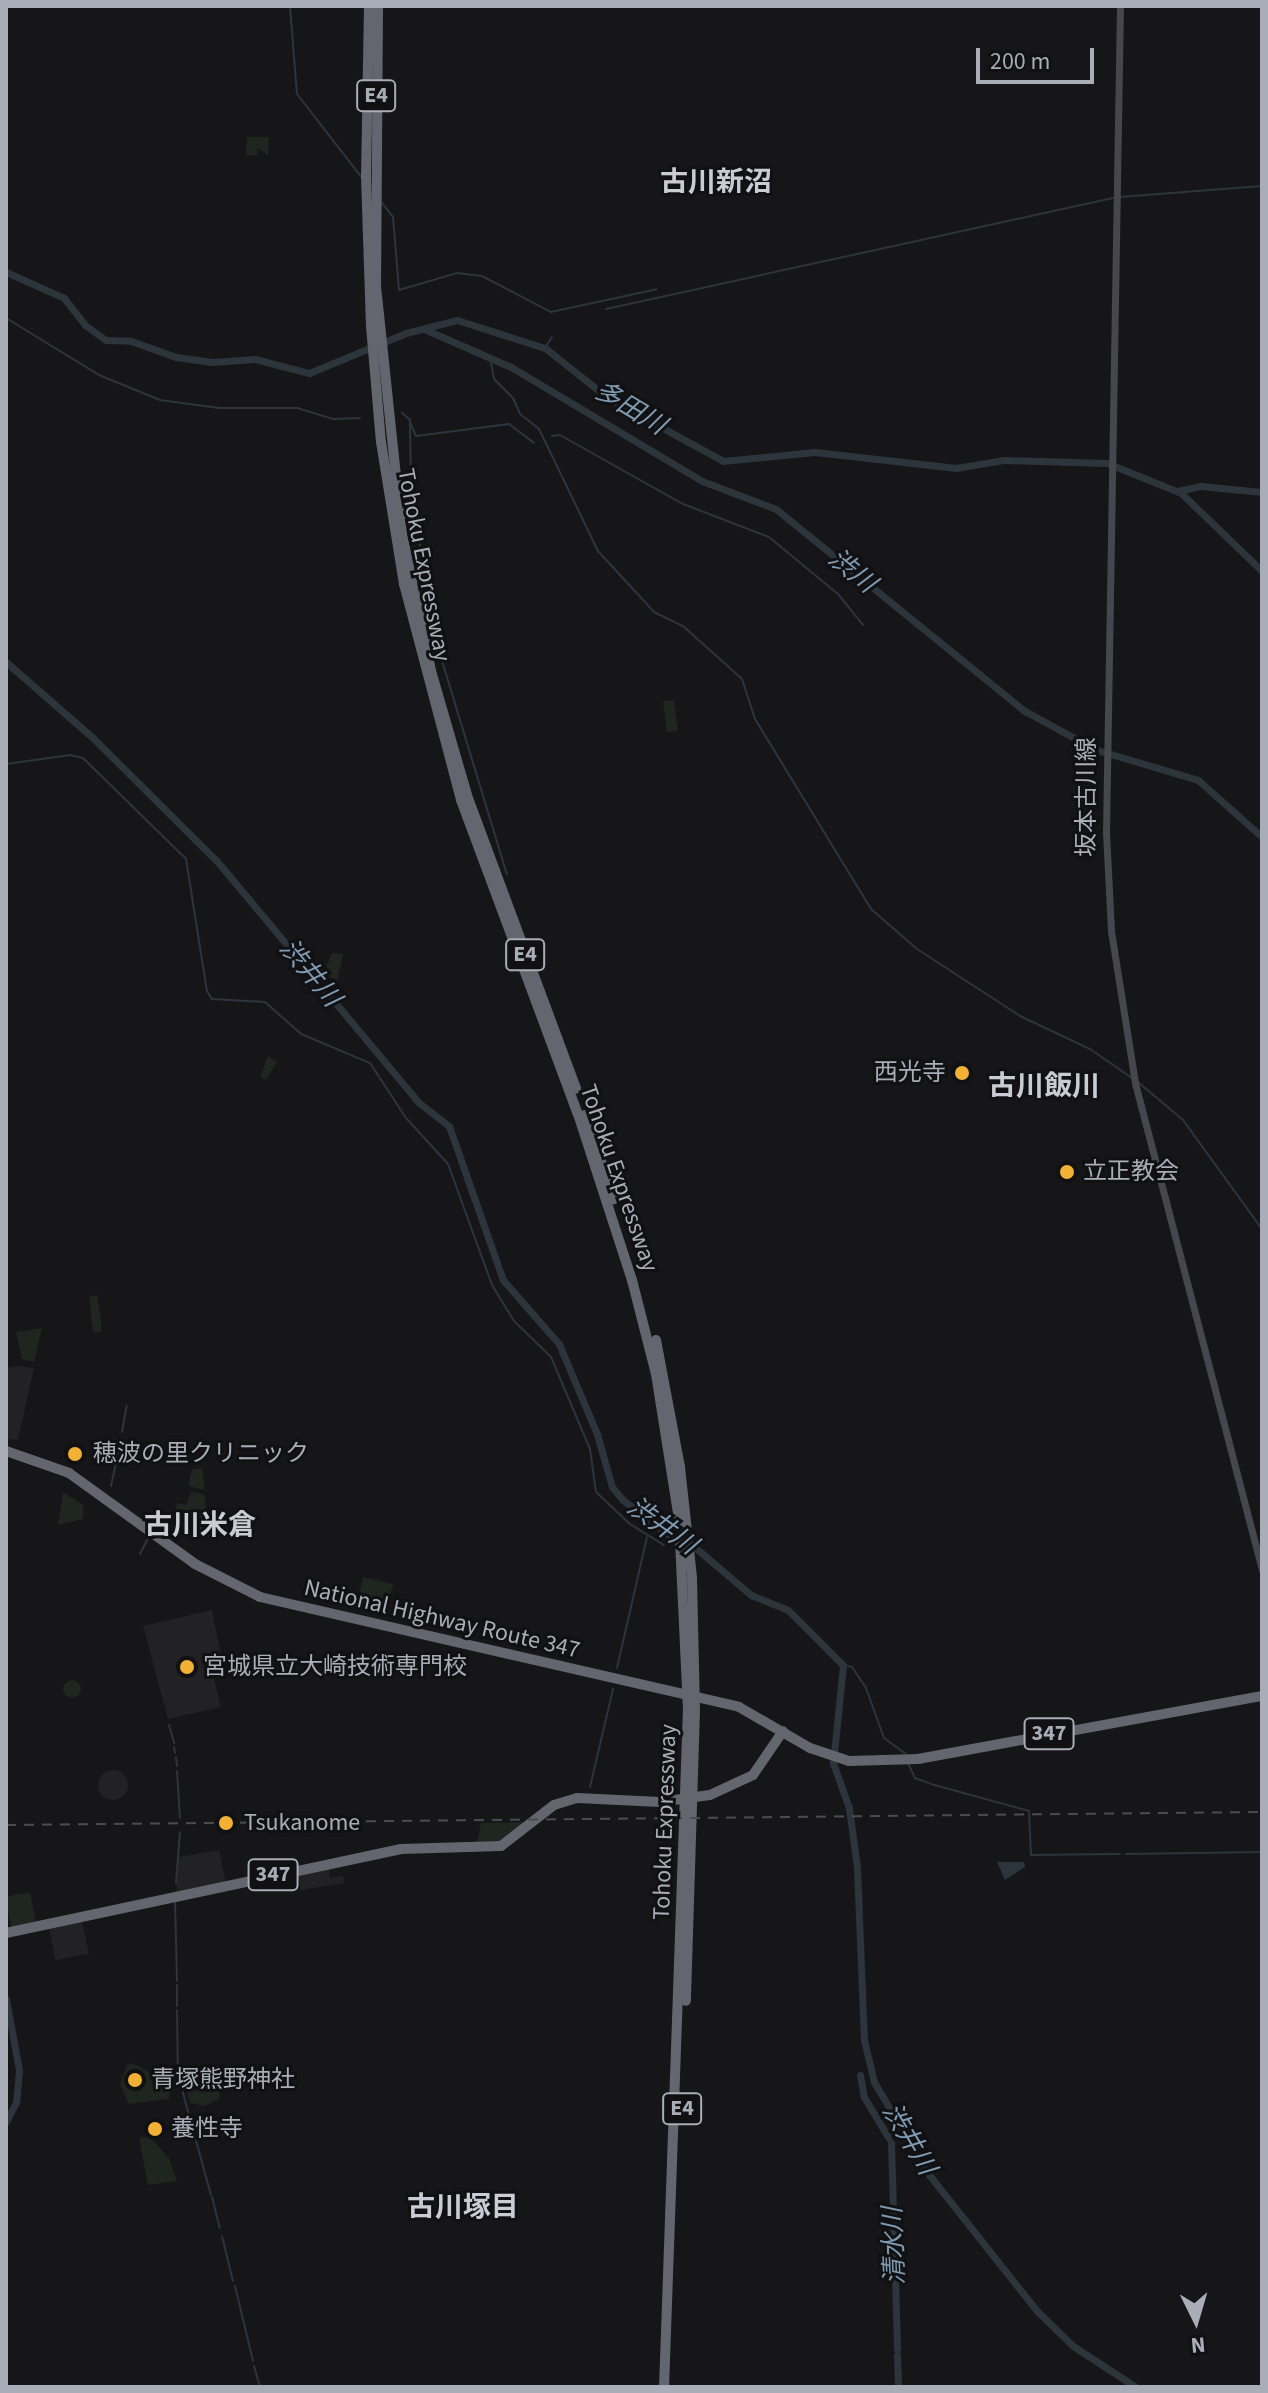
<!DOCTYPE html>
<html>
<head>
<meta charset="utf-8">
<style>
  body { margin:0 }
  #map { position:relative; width:1268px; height:2393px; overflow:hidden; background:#161618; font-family:"Source Sans 3","Noto Sans JP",sans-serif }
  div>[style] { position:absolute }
  .built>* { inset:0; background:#222225; transform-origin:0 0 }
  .round { border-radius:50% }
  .green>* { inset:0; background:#1e261f; transform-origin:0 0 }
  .water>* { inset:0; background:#2c353c }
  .stream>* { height:2px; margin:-1px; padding:0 1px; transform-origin:1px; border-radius:1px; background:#2c353c }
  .river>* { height:7px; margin:-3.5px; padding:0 3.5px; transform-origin:3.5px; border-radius:3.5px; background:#2c353c }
  .secondary>* { height:7px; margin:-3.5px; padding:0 3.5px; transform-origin:3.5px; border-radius:3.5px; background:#45474d }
  .highway>* { height:10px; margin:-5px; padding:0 5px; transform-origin:5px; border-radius:5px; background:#63666e }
  .rail>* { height:2px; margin-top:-1px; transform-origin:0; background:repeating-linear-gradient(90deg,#4a4c52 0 10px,transparent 0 18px) }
  .dots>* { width:22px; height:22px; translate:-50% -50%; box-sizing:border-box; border:4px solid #111113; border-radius:50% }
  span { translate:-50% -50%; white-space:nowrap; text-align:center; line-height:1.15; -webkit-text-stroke:6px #111113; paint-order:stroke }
  .shield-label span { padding:2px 6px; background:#111113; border:2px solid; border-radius:6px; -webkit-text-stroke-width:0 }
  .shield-label { font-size:22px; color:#a8adb8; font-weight:700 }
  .street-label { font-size:24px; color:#a8adb8 }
  .poi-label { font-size:24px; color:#a8adb8 }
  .right { translate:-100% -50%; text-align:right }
  .left { translate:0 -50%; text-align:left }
  .water-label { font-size:26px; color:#7f9bb3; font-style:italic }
  .quarter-label { font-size:28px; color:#c9ccd4; font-weight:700 }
  .frame { position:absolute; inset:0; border:8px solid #a8adb8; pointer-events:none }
  .north { position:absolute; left:1156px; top:2281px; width:80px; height:80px; -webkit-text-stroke:6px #111113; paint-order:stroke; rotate:175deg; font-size:22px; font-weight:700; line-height:32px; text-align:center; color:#a8adb8 }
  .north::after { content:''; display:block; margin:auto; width:28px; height:36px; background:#a8adb8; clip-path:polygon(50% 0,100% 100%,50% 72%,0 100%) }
  .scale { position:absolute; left:976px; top:48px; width:118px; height:36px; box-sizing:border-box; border:4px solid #a8adb8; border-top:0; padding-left:10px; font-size:24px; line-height:28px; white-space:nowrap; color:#a8adb8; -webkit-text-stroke:6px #111113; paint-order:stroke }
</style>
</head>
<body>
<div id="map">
  <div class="built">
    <i style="clip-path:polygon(18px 1366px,34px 1368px,18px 1440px,6px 1439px,6px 1368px)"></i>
    <i style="clip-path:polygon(212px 1610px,224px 1672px,213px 1675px,221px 1707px,168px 1719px,143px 1626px)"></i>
    <i class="round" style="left:98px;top:1770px;width:30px;height:30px"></i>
    <i style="clip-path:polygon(219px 1850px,226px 1883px,176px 1894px,179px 1857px)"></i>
    <i style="clip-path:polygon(329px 1868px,330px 1878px,343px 1876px,344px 1883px,301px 1890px,298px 1873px)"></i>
    <i style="left:82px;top:1921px;width:33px;height:34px;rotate:78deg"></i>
  </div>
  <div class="green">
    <i style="clip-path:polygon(247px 137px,269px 137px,268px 156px,258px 148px,257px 155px,246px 155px)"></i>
    <i style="left:674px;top:700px;width:31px;height:11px;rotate:83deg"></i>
    <i style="clip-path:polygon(332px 953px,343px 954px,337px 983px,324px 971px)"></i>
    <i style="clip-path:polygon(268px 1056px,277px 1062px,266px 1080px,260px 1077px)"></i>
    <i style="clip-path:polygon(97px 1295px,101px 1319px,101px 1332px,93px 1332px,89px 1297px)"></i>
    <i style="clip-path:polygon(42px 1328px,34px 1362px,22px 1359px,16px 1332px)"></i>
    <i style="clip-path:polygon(202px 1468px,205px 1490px,188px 1486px,192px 1469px)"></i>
    <i style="clip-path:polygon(63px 1492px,83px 1505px,83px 1519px,58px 1525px)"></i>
    <i style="clip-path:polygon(191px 1492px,204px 1494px,211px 1537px,183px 1532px,186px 1519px,174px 1515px,177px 1503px,186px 1505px)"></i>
    <i style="left:363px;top:1577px;width:31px;height:22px;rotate:13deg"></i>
    <i class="round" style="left:63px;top:1680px;width:18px;height:18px"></i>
    <i style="clip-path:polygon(532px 1822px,510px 1840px,476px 1847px,481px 1823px)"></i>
    <i style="left:30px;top:1892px;width:31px;height:25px;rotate:79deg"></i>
    <i style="clip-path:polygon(133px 2063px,150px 2073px,153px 2086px,170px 2087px,169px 2099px,129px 2104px,120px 2084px,127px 2065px)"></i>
    <i style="clip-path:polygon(199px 2089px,219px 2089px,220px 2099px,204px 2106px,190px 2103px,187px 2092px)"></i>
    <i style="clip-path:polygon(150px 2137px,169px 2158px,177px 2181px,148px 2185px,139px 2138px)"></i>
  </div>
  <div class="water">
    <i style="clip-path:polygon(997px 1862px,1024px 1862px,1025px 1867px,1005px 1880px)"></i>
  </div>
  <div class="stream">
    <i style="left:290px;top:6px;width:88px;rotate:85.5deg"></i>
    <i style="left:297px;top:94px;width:108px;rotate:52.2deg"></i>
    <i style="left:1120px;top:197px;width:142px;rotate:-4.4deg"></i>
    <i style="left:382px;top:203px;width:18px;rotate:52deg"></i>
    <i style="left:393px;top:217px;width:73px;rotate:85.3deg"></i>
    <i style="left:399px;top:290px;width:60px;rotate:-16.3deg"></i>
    <i style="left:457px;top:273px;width:25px;rotate:7deg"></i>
    <i style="left:482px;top:276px;width:78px;rotate:27.6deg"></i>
    <i style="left:551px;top:312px;width:108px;rotate:-12.2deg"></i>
    <i style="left:606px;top:309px;width:519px;rotate:-12.35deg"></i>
    <i style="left:6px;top:318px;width:109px;rotate:31.5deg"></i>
    <i style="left:99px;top:375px;width:66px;rotate:22.3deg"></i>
    <i style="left:160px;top:400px;width:60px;rotate:7.7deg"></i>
    <i style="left:219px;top:408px;width:78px"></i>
    <i style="left:297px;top:408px;width:39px;rotate:17deg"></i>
    <i style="left:334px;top:419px;width:26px;rotate:-2deg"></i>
    <i style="left:545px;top:348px;width:13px;rotate:-58deg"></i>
    <i style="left:490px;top:358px;width:21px;rotate:79deg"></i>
    <i style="left:494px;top:379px;width:27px;rotate:45deg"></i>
    <i style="left:513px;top:398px;width:17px;rotate:66deg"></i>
    <i style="left:520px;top:414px;width:24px;rotate:38deg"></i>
    <i style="left:539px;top:429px;width:136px;rotate:64.2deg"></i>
    <i style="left:598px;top:551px;width:83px;rotate:47.4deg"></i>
    <i style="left:654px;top:612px;width:32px;rotate:26deg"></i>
    <i style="left:683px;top:626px;width:79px;rotate:41.9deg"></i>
    <i style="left:742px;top:679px;width:42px;rotate:72deg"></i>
    <i style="left:755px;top:719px;width:223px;rotate:58.6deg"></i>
    <i style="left:871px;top:909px;width:61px;rotate:41deg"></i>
    <i style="left:917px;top:949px;width:123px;rotate:33deg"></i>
    <i style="left:1020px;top:1016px;width:77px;rotate:25.2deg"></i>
    <i style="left:1090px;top:1049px;width:51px;rotate:34.6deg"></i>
    <i style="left:402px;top:413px;width:11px;rotate:41deg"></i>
    <i style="left:410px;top:420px;width:72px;rotate:89.2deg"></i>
    <i style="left:411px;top:492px;width:151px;rotate:80.5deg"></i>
    <i style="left:436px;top:641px;width:244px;rotate:73.1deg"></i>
    <i style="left:410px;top:422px;width:15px;rotate:67deg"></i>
    <i style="left:416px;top:436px;width:94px;rotate:-7.4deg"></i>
    <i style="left:509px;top:424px;width:31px;rotate:37deg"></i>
    <i style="left:552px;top:436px;width:8px;rotate:-7deg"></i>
    <i style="left:560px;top:435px;width:141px;rotate:29.3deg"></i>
    <i style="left:683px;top:504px;width:92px;rotate:21deg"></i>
    <i style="left:769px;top:537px;width:89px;rotate:39.6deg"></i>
    <i style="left:838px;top:594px;width:40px;rotate:51deg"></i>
    <i style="left:6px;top:764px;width:65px;rotate:-8deg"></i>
    <i style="left:70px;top:755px;width:13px;rotate:13deg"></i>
    <i style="left:83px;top:758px;width:144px;rotate:44.4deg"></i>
    <i style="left:186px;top:859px;width:134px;rotate:81deg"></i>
    <i style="left:207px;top:991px;width:9px;rotate:58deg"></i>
    <i style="left:212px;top:999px;width:53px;rotate:3.2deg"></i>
    <i style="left:265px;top:1002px;width:48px;rotate:41.6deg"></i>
    <i style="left:301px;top:1034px;width:75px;rotate:22.8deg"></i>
    <i style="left:370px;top:1063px;width:66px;rotate:56.8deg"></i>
    <i style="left:406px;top:1118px;width:62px;rotate:47.6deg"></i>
    <i style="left:448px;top:1164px;width:129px;rotate:70deg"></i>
    <i style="left:492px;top:1285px;width:42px;rotate:58.6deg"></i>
    <i style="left:514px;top:1321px;width:52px;rotate:44.2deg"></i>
    <i style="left:551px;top:1357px;width:100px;rotate:67deg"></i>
    <i style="left:590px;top:1449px;width:43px;rotate:82.1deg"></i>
    <i style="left:596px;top:1492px;width:47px;rotate:43.3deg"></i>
    <i style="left:630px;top:1524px;width:40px;rotate:32deg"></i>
    <i style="left:1138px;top:1082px;width:59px;rotate:40.2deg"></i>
    <i style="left:1183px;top:1120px;width:135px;rotate:54.1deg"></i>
    <i style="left:122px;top:1432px;width:27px;rotate:-80deg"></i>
    <i style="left:111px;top:1486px;width:48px;rotate:-78deg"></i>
    <i style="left:140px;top:1554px;width:16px;rotate:-63deg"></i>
    <i style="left:843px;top:1665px;width:9px;rotate:13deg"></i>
    <i style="left:852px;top:1667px;width:25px;rotate:56deg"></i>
    <i style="left:866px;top:1688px;width:53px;rotate:70.2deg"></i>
    <i style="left:884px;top:1738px;width:26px;rotate:36deg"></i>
    <i style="left:617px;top:1668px;width:134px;rotate:-77.1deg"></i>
    <i style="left:169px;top:1725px;width:19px;rotate:74deg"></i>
    <i style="left:174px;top:1747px;width:6px;rotate:81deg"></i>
    <i style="left:176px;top:1757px;width:9px;rotate:84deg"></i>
    <i style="left:908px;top:1763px;width:17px;rotate:65deg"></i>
    <i style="left:915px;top:1778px;width:15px;rotate:20deg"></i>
    <i style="left:177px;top:1771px;width:47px;rotate:86.3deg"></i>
    <i style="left:931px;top:1784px;width:102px;rotate:15.4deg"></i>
    <i style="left:1029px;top:1811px;width:44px;rotate:87.4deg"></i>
    <i style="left:1031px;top:1855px;width:89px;rotate:-0.6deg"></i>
    <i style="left:590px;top:1787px;width:101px;rotate:-76.8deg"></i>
    <i style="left:1126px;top:1854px;width:136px;rotate:-0.8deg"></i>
    <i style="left:176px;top:1883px;width:51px;rotate:-85.5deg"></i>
    <i style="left:175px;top:1902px;width:79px;rotate:88.5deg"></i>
    <i style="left:177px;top:2006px;width:21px;rotate:-90deg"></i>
    <i style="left:177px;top:2010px;width:69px;rotate:89.2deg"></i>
    <i style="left:180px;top:2082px;width:117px;rotate:74.7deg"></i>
    <i style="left:212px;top:2197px;width:32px;rotate:76deg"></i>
    <i style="left:222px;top:2236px;width:46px;rotate:76.3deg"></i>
    <i style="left:235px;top:2286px;width:77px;rotate:76.5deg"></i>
    <i style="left:254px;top:2366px;width:22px;rotate:74deg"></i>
  </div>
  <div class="river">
    <i style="left:6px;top:272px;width:64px;rotate:24.1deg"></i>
    <i style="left:64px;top:298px;width:34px;rotate:52deg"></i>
    <i style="left:85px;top:325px;width:26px;rotate:36deg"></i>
    <i style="left:106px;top:340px;width:25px;rotate:2deg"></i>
    <i style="left:131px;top:341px;width:48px;rotate:19.6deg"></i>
    <i style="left:176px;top:357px;width:36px;rotate:8deg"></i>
    <i style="left:212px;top:362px;width:43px;rotate:-4deg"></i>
    <i style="left:255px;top:359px;width:56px;rotate:14.5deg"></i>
    <i style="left:309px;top:373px;width:105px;rotate:-22.4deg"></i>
    <i style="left:406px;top:333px;width:53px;rotate:-14.3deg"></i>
    <i style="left:457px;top:320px;width:92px;rotate:17.7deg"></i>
    <i style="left:545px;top:348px;width:80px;rotate:38.4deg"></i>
    <i style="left:608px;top:398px;width:131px;rotate:28.7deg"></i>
    <i style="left:723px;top:461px;width:92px;rotate:-5.6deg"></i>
    <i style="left:815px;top:452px;width:142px;rotate:6.5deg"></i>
    <i style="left:956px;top:468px;width:49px;rotate:-9.5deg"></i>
    <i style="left:1004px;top:460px;width:103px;rotate:1.7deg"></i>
    <i style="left:1107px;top:463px;width:80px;rotate:22.1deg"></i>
    <i style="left:1181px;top:493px;width:112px;rotate:43.9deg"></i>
    <i style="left:424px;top:329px;width:95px;rotate:23.6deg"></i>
    <i style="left:511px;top:367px;width:222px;rotate:30.8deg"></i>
    <i style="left:702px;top:481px;width:79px;rotate:20.7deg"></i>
    <i style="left:776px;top:509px;width:321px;rotate:39.1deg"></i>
    <i style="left:1025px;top:711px;width:79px;rotate:28.8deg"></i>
    <i style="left:1094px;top:749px;width:109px;rotate:16.6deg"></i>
    <i style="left:1198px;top:780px;width:86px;rotate:41.7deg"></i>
    <i style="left:1177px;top:491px;width:25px;rotate:-12deg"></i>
    <i style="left:1201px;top:486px;width:61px;rotate:5.6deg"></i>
    <i style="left:6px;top:662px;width:116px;rotate:41.1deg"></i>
    <i style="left:93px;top:738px;width:173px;rotate:44.8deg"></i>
    <i style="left:216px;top:860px;width:315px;rotate:50.1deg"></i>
    <i style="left:418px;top:1102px;width:39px;rotate:38deg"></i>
    <i style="left:449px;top:1126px;width:163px;rotate:70.7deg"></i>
    <i style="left:503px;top:1280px;width:85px;rotate:48.8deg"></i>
    <i style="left:559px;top:1344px;width:98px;rotate:67.1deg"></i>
    <i style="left:597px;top:1434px;width:55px;rotate:74.2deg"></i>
    <i style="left:612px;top:1487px;width:17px;rotate:50deg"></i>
    <i style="left:623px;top:1500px;width:64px;rotate:37.4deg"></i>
    <i style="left:674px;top:1539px;width:18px;rotate:16deg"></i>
    <i style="left:691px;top:1544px;width:79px;rotate:40.4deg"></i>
    <i style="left:751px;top:1595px;width:40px;rotate:22deg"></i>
    <i style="left:788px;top:1610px;width:78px;rotate:45deg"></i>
    <i style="left:843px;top:1665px;width:99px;rotate:95.8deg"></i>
    <i style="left:833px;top:1763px;width:48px;rotate:70.4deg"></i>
    <i style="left:849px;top:1808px;width:60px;rotate:82.3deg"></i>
    <i style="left:857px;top:1867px;width:173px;rotate:87.7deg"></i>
    <i style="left:864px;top:2040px;width:43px;rotate:76.6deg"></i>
    <i style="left:874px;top:2082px;width:109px;rotate:59.2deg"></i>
    <i style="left:930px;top:2176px;width:172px;rotate:51.6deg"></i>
    <i style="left:1037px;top:2311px;width:50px;rotate:44.2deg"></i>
    <i style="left:1073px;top:2346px;width:75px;rotate:33.1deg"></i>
    <i style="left:6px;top:1999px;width:72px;rotate:79.6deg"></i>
    <i style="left:19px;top:2070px;width:32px;rotate:95deg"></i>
    <i style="left:16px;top:2102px;width:22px;rotate:117deg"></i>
    <i style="left:860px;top:2075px;width:22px;rotate:80deg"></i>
    <i style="left:864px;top:2097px;width:47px;rotate:59deg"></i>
    <i style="left:891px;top:2143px;width:206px;rotate:88.3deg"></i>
    <i style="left:897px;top:2355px;width:32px;rotate:88deg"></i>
  </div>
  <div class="secondary">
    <i style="left:1120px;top:6px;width:826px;rotate:90.97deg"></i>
    <i style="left:1106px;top:832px;width:99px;rotate:87.1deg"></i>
    <i style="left:1111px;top:931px;width:154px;rotate:81deg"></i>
    <i style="left:1135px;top:1083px;width:503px;rotate:75.38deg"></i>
  </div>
  <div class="highway">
    <i style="left:369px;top:6px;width:170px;rotate:91deg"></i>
    <i style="left:366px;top:176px;width:150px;rotate:88.1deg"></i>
    <i style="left:371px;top:326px;width:116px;rotate:85.1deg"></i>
    <i style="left:381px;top:442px;width:144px;rotate:80.8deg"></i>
    <i style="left:404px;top:584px;width:223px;rotate:75.2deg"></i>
    <i style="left:461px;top:800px;width:335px;rotate:69.6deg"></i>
    <i style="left:578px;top:1114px;width:175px;rotate:72deg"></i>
    <i style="left:632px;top:1280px;width:97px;rotate:75.7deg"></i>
    <i style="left:656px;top:1374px;width:147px;rotate:81deg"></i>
    <i style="left:679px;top:1519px;width:189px;rotate:87.3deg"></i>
    <i style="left:688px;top:1708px;width:679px;rotate:92.02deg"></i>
    <i style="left:378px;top:6px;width:280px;rotate:90.4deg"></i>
    <i style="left:376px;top:286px;width:249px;rotate:84deg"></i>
    <i style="left:402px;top:534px;width:140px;rotate:78deg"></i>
    <i style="left:431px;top:671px;width:132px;rotate:73.8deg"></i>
    <i style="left:468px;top:798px;width:310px;rotate:69.6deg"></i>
    <i style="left:585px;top:1115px;width:89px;rotate:71deg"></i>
    <i style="left:656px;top:1340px;width:129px;rotate:79.3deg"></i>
    <i style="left:680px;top:1467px;width:112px;rotate:83.8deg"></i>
    <i style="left:692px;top:1578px;width:132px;rotate:88.7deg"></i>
    <i style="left:695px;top:1710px;width:291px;rotate:91.8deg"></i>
    <i style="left:6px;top:1451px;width:67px;rotate:19.2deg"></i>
    <i style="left:69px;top:1473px;width:155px;rotate:35.8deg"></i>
    <i style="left:195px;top:1564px;width:73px;rotate:26.9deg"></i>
    <i style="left:260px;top:1597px;width:491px;rotate:12.9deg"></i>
    <i style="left:739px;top:1707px;width:82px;rotate:30deg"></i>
    <i style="left:810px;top:1748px;width:41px;rotate:18.4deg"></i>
    <i style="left:849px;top:1761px;width:69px;rotate:-1.7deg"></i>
    <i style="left:918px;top:1759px;width:350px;rotate:-10.4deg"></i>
    <i style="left:6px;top:1933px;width:404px;rotate:-12deg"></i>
    <i style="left:401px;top:1849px;width:100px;rotate:-1.7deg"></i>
    <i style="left:501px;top:1846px;width:67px;rotate:-37.7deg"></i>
    <i style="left:554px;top:1805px;width:24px;rotate:-17deg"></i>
    <i style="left:577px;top:1798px;width:83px;rotate:2.8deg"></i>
    <i style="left:660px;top:1802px;width:50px;rotate:-8deg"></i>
    <i style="left:710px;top:1795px;width:47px;rotate:-24.9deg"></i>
    <i style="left:753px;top:1775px;width:53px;rotate:-55.7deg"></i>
  </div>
  <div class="rail">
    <i style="left:6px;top:1825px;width:1256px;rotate:-0.59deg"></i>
  </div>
  <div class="dots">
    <i style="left:962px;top:1073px;background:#f2b134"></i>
    <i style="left:1067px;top:1172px;background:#f2b134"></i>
    <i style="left:75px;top:1454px;background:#f2b134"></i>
    <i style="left:187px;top:1667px;background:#f2b134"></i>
    <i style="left:226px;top:1823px;background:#f2b134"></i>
    <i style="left:135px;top:2080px;background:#f2b134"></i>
    <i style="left:155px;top:2129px;background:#f2b134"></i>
  </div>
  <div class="shield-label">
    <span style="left:376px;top:96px">E4</span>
    <span style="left:525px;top:955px">E4</span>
    <span style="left:1049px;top:1734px">347</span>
    <span style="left:273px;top:1875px">347</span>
    <span style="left:682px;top:2109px">E4</span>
  </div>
  <div class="street-label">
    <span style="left:424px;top:565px;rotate:79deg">Tohoku Expressway</span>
    <span style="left:1087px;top:797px;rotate:-90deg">坂本古川線</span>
    <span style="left:619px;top:1178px;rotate:71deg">Tohoku Expressway</span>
    <span style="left:442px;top:1619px;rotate:13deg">National Highway Route 347</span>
    <span style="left:665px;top:1822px;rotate:-88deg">Tohoku Expressway</span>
  </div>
  <div class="poi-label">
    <span class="right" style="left:946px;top:1073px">西光寺</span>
    <span class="left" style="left:1083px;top:1172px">立正教会</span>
    <span class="left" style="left:93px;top:1454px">穂波の里クリニック</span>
    <span class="left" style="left:203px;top:1667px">宮城県立大崎技術専門校</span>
    <span class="left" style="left:244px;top:1823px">Tsukanome</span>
    <span class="left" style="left:151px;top:2080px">青塚熊野神社</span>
    <span class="left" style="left:171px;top:2129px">養性寺</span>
  </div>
  <div class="water-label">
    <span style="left:630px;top:408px;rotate:31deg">多田川</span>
    <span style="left:852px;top:571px;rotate:39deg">渋川</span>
    <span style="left:310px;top:973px;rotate:50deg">渋井川</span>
    <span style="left:662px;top:1526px;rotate:35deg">渋井川</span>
    <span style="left:909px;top:2139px;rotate:59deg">渋井川</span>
    <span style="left:894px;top:2246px;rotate:-92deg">清水川</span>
  </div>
  <div class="quarter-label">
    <span style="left:716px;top:182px">古川新沼</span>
    <span style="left:1044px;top:1086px">古川飯川</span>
    <span style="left:200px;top:1525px">古川米倉</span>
    <span style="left:463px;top:2207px">古川塚目</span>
  </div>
  <div class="frame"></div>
  <div class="north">N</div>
  <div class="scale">200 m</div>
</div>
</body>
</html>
